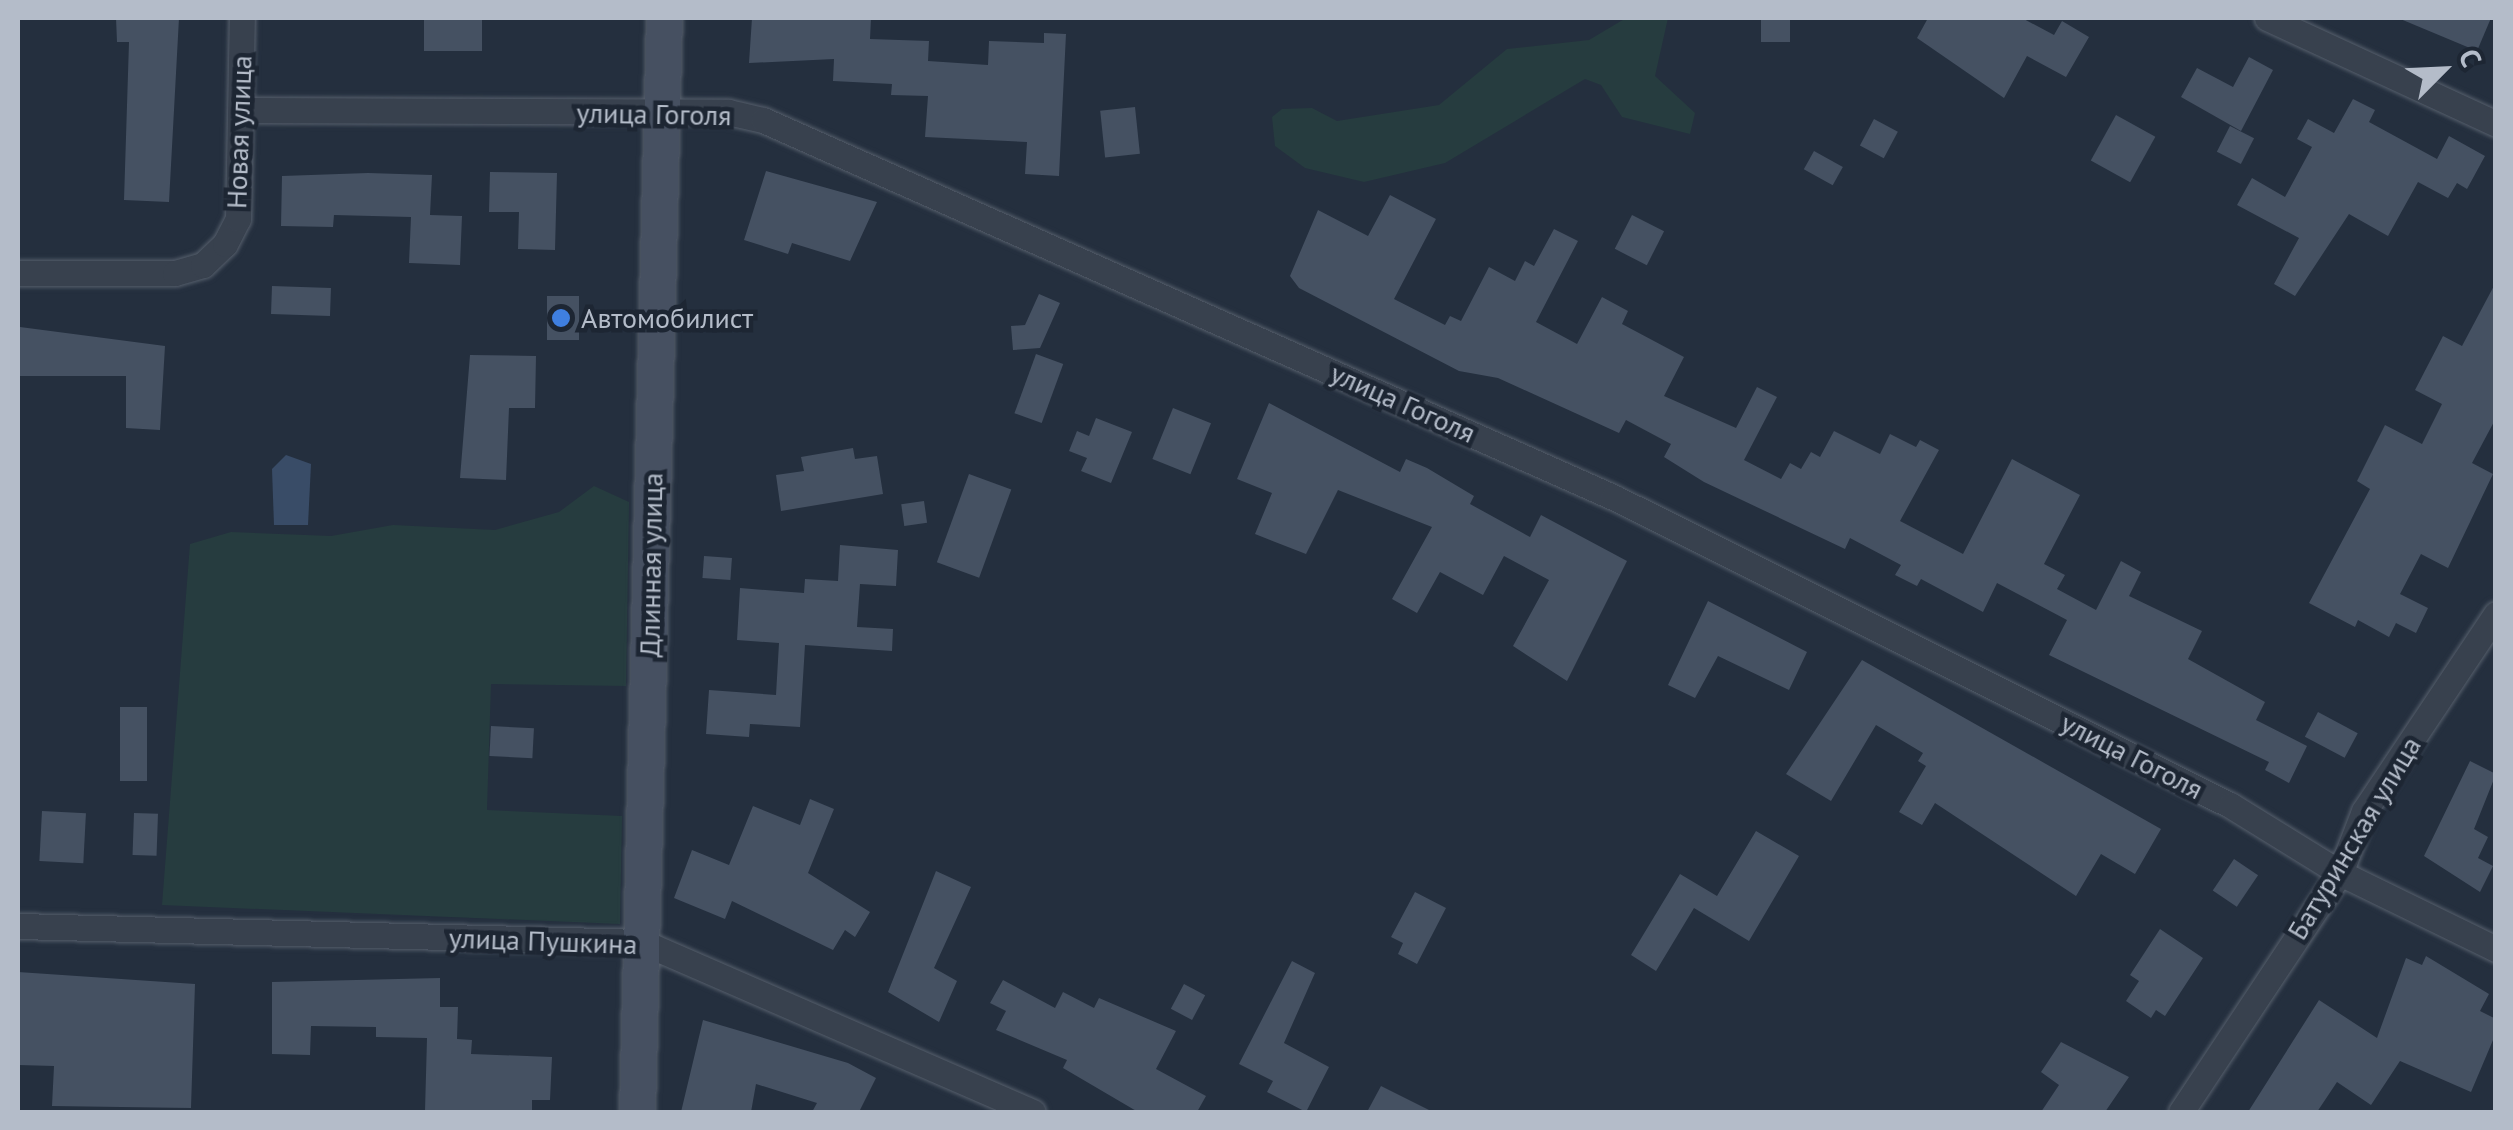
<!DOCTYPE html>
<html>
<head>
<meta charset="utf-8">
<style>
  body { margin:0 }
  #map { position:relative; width:2513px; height:1130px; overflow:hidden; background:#242f3e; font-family:"PT Sans",sans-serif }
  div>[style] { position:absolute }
  .green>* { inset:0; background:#263c3f }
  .water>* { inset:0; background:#394c67 }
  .building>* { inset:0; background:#455162; transform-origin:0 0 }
  .roads { filter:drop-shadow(0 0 2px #565f6c) drop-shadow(0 0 2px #565f6c) }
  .street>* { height:25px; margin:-12.5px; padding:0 12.5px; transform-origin:12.5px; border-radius:12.5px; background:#38414e }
  .secondary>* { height:35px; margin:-17.5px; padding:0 17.5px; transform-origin:17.5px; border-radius:17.5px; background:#465061 }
  .dots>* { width:28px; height:28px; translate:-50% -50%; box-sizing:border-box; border:5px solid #1d2633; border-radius:50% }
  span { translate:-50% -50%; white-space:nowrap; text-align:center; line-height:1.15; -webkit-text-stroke:9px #1d2633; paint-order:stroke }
  .street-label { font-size:28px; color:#b4bcc9 }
  .poi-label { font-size:28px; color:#b4bcc9 }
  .left { translate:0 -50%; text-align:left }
  .frame { position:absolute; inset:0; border:20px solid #b4bcc9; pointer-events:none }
  .north { position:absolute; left:2393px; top:20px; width:100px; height:100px; -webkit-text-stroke:8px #1d2633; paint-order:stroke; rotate:66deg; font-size:28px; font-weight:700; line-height:40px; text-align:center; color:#b4bcc9 }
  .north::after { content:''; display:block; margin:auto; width:35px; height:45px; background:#b4bcc9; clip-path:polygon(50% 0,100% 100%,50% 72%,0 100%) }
</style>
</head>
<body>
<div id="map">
  <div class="green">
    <i style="clip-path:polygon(1626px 18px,1668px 18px,1655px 76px,1695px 113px,1690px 134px,1622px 117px,1601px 85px,1585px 79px,1445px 163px,1364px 182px,1305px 168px,1275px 146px,1272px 117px,1282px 109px,1312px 108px,1337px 121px,1439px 105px,1507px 49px,1589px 40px)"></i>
    <i style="clip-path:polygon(594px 486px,629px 502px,626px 686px,491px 684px,487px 810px,622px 816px,620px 924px,162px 905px,190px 544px,231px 532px,331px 536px,393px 525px,495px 530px,559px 512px)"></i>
  </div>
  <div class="water">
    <i style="clip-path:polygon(286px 455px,311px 464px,308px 525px,274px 525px,272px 469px)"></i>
  </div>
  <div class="building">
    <i style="clip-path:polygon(116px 18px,179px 18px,169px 202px,124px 200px,129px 42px,117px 42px)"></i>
    <i style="left:424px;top:18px;width:58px;height:33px"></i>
    <i style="clip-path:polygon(752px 18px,871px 18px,870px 39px,929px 41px,928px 61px,988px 65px,989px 41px,1044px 43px,1044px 33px,1066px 34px,1059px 176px,1025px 174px,1027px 142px,925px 137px,928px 96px,891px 95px,892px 84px,833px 81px,834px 59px,749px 63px)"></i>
    <i style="left:1761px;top:18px;width:29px;height:24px"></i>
    <i style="clip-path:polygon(1928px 18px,2022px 18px,2054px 35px,2062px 21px,2089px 37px,2066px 77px,2027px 56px,2004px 98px,1917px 38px)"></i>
    <i style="clip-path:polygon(2398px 18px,2491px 18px,2477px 51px)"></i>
    <i style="clip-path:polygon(2249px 57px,2273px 70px,2241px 131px,2181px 97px,2197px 68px,2233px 87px)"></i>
    <i style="clip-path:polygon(2353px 99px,2375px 110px,2369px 122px,2437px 159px,2449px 136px,2485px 156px,2467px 189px,2457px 183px,2448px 198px,2418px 182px,2388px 236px,2349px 214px,2295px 296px,2274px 284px,2299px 238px,2237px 205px,2252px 178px,2285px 197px,2312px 147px,2297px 139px,2308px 119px,2334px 133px)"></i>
    <i style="left:1135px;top:107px;width:47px;height:35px;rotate:84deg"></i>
    <i style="left:2116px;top:115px;width:45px;height:52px;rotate:29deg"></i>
    <i style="left:1874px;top:119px;width:27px;height:30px;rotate:28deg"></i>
    <i style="left:2230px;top:126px;width:27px;height:29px;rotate:27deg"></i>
    <i style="left:1814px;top:151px;width:33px;height:21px;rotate:29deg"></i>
    <i style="clip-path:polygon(766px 171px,877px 202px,850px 261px,792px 243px,788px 254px,744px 240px)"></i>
    <i style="clip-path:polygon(490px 172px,557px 173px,555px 250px,518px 249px,519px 212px,489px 212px)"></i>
    <i style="clip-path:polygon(368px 173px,432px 175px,430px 215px,462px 216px,460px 265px,409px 263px,411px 217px,334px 215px,333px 227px,281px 226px,282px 176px)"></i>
    <i style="clip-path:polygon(1390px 195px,1436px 219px,1394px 299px,1445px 325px,1450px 316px,1461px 321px,1489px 267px,1515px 281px,1525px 261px,1534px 266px,1554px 229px,1578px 241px,1536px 322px,1577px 344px,1602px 297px,1628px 311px,1622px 324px,1684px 357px,1664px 396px,1736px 428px,1757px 387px,1777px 397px,1744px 460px,1781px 479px,1790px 463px,1801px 469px,1811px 452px,1820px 457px,1834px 431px,1880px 454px,1890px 434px,1916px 447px,1920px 440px,1939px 450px,1900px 521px,1963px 554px,2012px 459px,2080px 495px,2044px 564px,2065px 575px,2057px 589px,2096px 610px,2121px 561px,2141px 572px,2129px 596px,2202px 631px,2188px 659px,2265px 702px,2256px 720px,2307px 746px,2289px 783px,2265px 770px,2269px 762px,2049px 655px,2067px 620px,1997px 583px,1983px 612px,1921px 579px,1917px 586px,1895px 575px,1901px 565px,1850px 538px,1845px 549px,1704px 482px,1664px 457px,1671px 444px,1626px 420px,1619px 433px,1498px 378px,1459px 371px,1299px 288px,1290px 276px,1318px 210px,1368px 236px)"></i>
    <i style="left:1632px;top:215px;width:36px;height:38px;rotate:27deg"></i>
    <i style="clip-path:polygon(2496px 282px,2496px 418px,2472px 463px,2493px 474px,2448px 568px,2421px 554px,2400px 594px,2428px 608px,2416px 633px,2396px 623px,2389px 637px,2358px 620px,2355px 627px,2309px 603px,2370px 489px,2357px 481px,2385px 425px,2422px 444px,2442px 404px,2415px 390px,2443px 336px,2462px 346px)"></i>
    <i style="left:272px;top:286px;width:59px;height:28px;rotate:2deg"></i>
    <i style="clip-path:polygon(1039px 294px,1060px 303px,1040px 348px,1013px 350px,1011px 326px,1025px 325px)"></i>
    <i style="left:547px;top:296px;width:32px;height:44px"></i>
    <i style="clip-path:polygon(20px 327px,165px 346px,160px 430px,126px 428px,126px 376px,18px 376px)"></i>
    <i style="left:1036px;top:354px;width:29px;height:63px;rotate:20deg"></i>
    <i style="clip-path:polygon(470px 355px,536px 356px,535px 408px,509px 408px,506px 480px,460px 478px)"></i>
    <i style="clip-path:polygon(1269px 403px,1400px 472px,1406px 459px,1427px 468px,1474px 496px,1470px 504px,1530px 537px,1541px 515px,1627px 561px,1567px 681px,1513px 646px,1549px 580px,1504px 556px,1483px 595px,1440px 572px,1417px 613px,1392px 599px,1432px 527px,1338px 490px,1306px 554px,1255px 534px,1272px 493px,1237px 479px)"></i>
    <i style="left:1173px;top:408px;width:41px;height:55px;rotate:22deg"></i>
    <i style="clip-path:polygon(1096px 418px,1132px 432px,1111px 483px,1081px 471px,1087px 458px,1069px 451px,1077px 431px,1089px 436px)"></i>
    <i style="clip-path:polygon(853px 448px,855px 459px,877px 456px,883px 494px,781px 511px,776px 475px,804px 471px,801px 457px)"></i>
    <i style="left:969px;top:474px;width:45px;height:94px;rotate:20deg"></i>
    <i style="left:924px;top:501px;width:22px;height:23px;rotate:82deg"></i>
    <i style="clip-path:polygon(840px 545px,898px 550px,896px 586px,860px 584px,857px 627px,893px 629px,892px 651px,805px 645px,800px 727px,750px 724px,749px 737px,706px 734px,709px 690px,776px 695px,779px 643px,737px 640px,740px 588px,804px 593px,805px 579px,838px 581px)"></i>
    <i style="left:704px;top:556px;width:28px;height:22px;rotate:4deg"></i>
    <i style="clip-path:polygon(1708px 601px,1807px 652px,1789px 690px,1718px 656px,1695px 698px,1668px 685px)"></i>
    <i style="clip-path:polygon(1862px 660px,2161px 829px,2135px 874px,2101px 854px,2076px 896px,1935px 803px,1922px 825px,1899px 812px,1926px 766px,1918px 761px,1923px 753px,1876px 725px,1831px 801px,1786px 774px)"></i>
    <i style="left:120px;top:707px;width:27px;height:74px"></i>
    <i style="left:2318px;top:712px;width:45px;height:28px;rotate:28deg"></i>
    <i style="left:491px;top:726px;width:43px;height:30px;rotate:3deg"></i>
    <i style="clip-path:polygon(2470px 761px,2496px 774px,2474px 829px,2488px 837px,2478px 858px,2493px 866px,2480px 892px,2424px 856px)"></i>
    <i style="clip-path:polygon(810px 799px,834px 809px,808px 873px,870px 912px,855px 937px,845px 930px,833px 950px,732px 901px,725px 919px,674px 898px,692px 850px,729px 865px,753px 806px,800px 825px)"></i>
    <i style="left:42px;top:811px;width:44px;height:50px;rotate:3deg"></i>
    <i style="left:134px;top:813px;width:24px;height:42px;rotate:2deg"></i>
    <i style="clip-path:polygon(1756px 831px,1799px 856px,1749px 941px,1694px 908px,1656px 971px,1631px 955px,1680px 874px,1717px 896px)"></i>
    <i style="left:2234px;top:859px;width:29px;height:38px;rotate:34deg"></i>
    <i style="clip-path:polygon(936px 871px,971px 887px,934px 968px,957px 981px,939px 1022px,888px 992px)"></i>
    <i style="clip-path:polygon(1415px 892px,1446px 908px,1417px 964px,1398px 954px,1403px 943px,1391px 937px)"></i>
    <i style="clip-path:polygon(2160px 929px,2203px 958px,2165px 1016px,2156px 1010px,2151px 1018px,2126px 1001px,2139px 981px,2130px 975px)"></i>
    <i style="clip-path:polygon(2426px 956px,2489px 994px,2480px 1011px,2496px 1019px,2496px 1033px,2471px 1092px,2400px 1061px,2371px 1105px,2337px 1082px,2317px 1112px,2248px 1112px,2319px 1000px,2377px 1038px,2406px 958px,2422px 965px)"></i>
    <i style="clip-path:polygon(1292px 961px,1315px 973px,1284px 1043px,1329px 1067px,1306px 1112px,1267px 1092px,1273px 1081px,1239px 1064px)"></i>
    <i style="clip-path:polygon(18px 972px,195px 984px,191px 1108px,52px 1106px,54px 1066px,18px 1065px)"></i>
    <i style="clip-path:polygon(440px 978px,440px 1007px,458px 1007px,457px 1039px,472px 1040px,471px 1054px,552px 1057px,550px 1100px,532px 1100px,532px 1110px,425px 1111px,427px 1038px,376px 1037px,376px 1027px,311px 1026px,310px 1055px,272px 1054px,272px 982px)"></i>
    <i style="clip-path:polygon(1003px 980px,1055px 1008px,1063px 992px,1094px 1008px,1099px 998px,1176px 1031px,1156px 1069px,1206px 1096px,1197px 1112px,1138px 1112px,1063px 1068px,1067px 1060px,996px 1030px,1006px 1011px,990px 1003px)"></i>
    <i style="left:1184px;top:984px;width:24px;height:28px;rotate:28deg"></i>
    <i style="clip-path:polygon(703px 1020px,848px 1063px,876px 1078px,859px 1112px,812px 1112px,817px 1103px,756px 1084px,751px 1112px,681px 1112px)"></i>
    <i style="clip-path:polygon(2061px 1042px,2129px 1077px,2105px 1112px,2041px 1112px,2059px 1085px,2041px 1072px)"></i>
    <i style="clip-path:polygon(1381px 1086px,1433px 1112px,1367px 1112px)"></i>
  </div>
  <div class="roads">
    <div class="street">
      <i style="left:2267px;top:18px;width:252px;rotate:24.8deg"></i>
      <i style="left:242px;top:110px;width:486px;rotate:0.2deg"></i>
      <i style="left:728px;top:112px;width:36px;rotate:13deg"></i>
      <i style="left:763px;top:120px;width:930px;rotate:23.92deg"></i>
      <i style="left:1613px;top:497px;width:690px;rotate:26.53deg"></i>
      <i style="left:2230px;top:805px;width:129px;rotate:31.7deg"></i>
      <i style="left:2340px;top:873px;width:174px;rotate:26deg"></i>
      <i style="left:18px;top:273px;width:157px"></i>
      <i style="left:175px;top:273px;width:29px;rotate:-16deg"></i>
      <i style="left:203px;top:265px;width:30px;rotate:-44deg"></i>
      <i style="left:225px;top:244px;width:28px;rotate:-63deg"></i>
      <i style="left:238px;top:219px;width:201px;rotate:-88.9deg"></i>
      <i style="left:18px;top:926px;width:624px;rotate:1.47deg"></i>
      <i style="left:642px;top:942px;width:426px;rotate:23.5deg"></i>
      <i style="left:2181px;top:1112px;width:287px;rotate:-56.4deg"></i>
      <i style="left:2340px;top:873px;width:66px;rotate:-68.8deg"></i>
      <i style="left:2364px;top:811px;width:237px;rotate:-56.2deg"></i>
    </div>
    <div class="secondary">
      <i style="left:637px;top:1112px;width:1094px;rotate:-88.59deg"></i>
    </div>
  </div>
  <div class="dots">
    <i style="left:561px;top:318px;background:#3f7fe0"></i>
  </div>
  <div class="street-label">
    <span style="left:654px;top:114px;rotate:1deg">улица Гоголя</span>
    <span style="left:239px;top:132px;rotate:-88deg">Новая улица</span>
    <span style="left:1403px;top:403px;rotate:24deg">улица Гоголя</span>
    <span style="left:651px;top:565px;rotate:-89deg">Длинная улица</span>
    <span style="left:2132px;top:756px;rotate:27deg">улица Гоголя</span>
    <span style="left:2354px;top:838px;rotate:-59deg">Батуринская улица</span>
    <span style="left:543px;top:941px;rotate:2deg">улица Пушкина</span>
  </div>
  <div class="poi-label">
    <span class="left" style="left:581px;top:318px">Автомобилист</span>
  </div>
  <div class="frame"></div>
  <div class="north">С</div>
</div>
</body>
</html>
